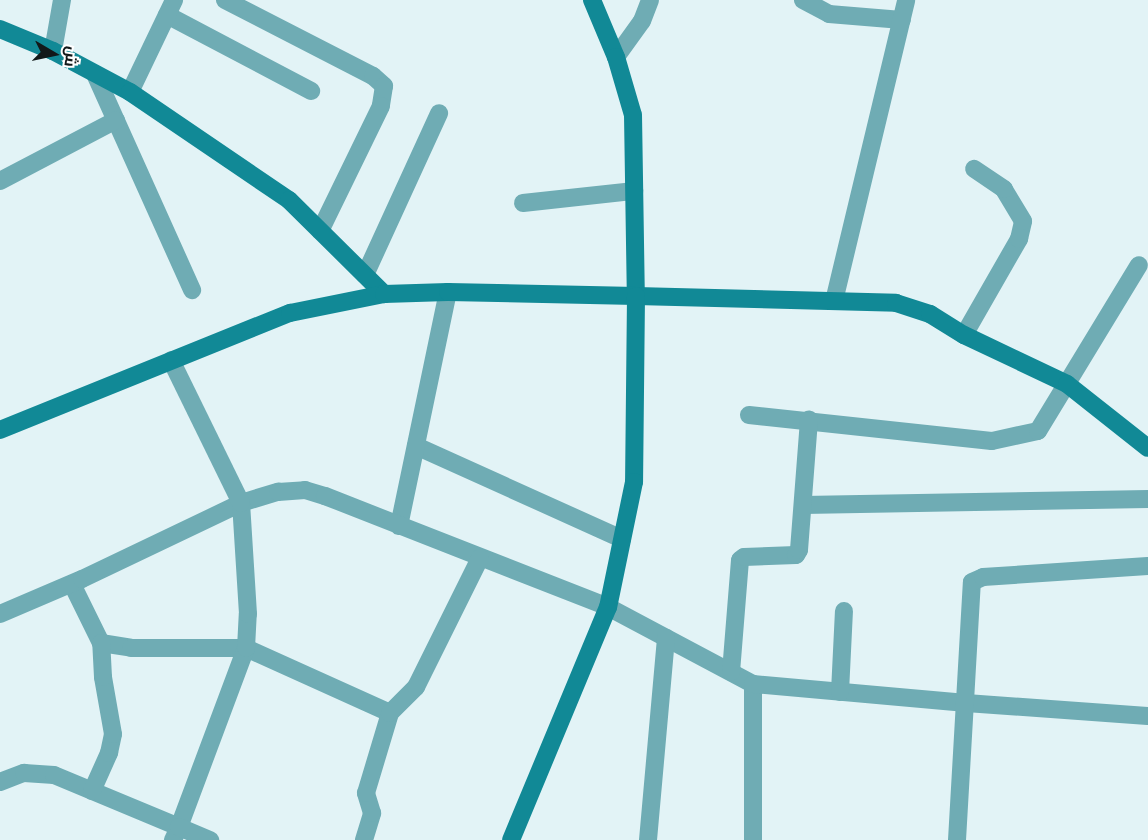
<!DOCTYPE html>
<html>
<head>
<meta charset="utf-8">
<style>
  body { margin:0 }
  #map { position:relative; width:1148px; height:840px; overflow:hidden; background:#e2f3f6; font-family:Ubuntu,Cairo,sans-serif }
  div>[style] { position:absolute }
  .street>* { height:18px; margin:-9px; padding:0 9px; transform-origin:9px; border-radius:9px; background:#6facb4 }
  .secondary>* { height:18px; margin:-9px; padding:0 9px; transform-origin:9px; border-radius:9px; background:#118996 }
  span { translate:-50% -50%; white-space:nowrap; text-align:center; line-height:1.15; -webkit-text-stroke:4.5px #fff; paint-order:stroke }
  .north { position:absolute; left:24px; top:24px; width:60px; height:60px; -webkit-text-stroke:4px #fff; paint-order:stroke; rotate:99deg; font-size:16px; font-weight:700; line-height:24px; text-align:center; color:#121819 }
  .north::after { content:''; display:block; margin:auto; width:21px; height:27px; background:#121819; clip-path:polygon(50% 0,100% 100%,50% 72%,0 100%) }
</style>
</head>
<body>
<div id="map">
  <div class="street">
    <i style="left:225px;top:0;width:166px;rotate:27.2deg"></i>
    <i style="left:373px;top:76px;width:15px;rotate:42deg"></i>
    <i style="left:384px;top:86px;width:20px;rotate:99deg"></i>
    <i style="left:381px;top:106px;width:139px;rotate:116deg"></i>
    <i style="left:803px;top:0;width:30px;rotate:28deg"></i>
    <i style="left:829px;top:14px;width:73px;rotate:4.7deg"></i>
    <i style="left:167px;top:15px;width:163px;rotate:27.8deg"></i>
    <i style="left:53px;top:51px;width:52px;rotate:-80deg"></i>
    <i style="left:616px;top:57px;width:44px;rotate:-54.2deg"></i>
    <i style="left:642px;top:21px;width:22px;rotate:-69deg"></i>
    <i style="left:95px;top:74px;width:237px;rotate:65.8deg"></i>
    <i style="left:130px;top:92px;width:102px;rotate:-64.4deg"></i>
    <i style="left:0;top:181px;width:131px;rotate:-27.7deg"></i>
    <i style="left:523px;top:203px;width:112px;rotate:-6.2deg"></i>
    <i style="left:365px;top:275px;width:178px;rotate:-65.4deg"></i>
    <i style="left:834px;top:301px;width:309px;rotate:-76.5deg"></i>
    <i style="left:964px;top:335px;width:111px;rotate:-60.2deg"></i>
    <i style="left:1019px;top:239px;width:18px;rotate:-77deg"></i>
    <i style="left:1023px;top:221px;width:37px;rotate:-121deg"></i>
    <i style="left:1004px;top:189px;width:36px;rotate:-146deg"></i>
    <i style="left:749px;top:415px;width:244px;rotate:6.1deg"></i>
    <i style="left:992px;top:441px;width:47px;rotate:-12.3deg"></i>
    <i style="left:1038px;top:431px;width:194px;rotate:-58.7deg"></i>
    <i style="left:416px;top:446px;width:226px;rotate:24.3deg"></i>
    <i style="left:803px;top:505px;width:345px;rotate:-1deg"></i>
    <i style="left:399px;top:526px;width:239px;rotate:-78.2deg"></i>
    <i style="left:72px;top:584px;width:66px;rotate:63.8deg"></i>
    <i style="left:101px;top:643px;width:30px;rotate:9deg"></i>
    <i style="left:131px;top:648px;width:115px"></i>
    <i style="left:246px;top:648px;width:158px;rotate:24.3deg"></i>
    <i style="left:0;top:614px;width:89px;rotate:-23.1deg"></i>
    <i style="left:82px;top:579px;width:176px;rotate:-25.5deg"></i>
    <i style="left:241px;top:503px;width:39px;rotate:-17deg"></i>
    <i style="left:278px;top:492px;width:27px;rotate:-4deg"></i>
    <i style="left:305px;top:490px;width:21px;rotate:17deg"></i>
    <i style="left:325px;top:496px;width:304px;rotate:21.4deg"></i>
    <i style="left:608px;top:607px;width:164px;rotate:28deg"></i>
    <i style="left:753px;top:684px;width:156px;rotate:90deg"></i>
    <i style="left:731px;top:672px;width:112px;rotate:-85.4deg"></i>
    <i style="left:740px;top:560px;width:5px;rotate:-37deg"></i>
    <i style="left:744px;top:557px;width:52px;rotate:-2.2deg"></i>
    <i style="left:796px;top:555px;width:6px;rotate:-59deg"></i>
    <i style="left:799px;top:550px;width:131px;rotate:-85.6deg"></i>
    <i style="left:753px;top:684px;width:214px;rotate:5.1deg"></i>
    <i style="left:966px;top:703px;width:182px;rotate:4.1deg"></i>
    <i style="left:840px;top:692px;width:81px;rotate:-87.2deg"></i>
    <i style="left:0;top:782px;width:26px;rotate:-21deg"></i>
    <i style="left:24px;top:773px;width:30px;rotate:4deg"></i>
    <i style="left:54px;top:775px;width:135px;rotate:22.6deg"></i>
    <i style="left:179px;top:827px;width:191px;rotate:-69.5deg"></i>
    <i style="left:246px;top:648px;width:34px;rotate:-87deg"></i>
    <i style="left:248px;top:614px;width:111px;rotate:-93.6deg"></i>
    <i style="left:241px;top:503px;width:159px;rotate:-116.1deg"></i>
    <i style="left:92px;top:791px;width:42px;rotate:-65.9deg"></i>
    <i style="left:109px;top:753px;width:19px;rotate:-78deg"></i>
    <i style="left:113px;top:734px;width:58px;rotate:-100deg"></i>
    <i style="left:103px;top:677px;width:34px;rotate:-93deg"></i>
    <i style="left:173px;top:840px;width:14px;rotate:-65deg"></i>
    <i style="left:179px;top:827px;width:34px;rotate:23deg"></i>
    <i style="left:364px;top:840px;width:28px;rotate:-73deg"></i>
    <i style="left:372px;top:813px;width:21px;rotate:-107deg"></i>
    <i style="left:366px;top:793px;width:84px;rotate:-73.3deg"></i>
    <i style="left:390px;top:713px;width:37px;rotate:-45deg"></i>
    <i style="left:416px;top:687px;width:144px;rotate:-63.6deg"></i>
    <i style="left:648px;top:840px;width:203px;rotate:-84.9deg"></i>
    <i style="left:957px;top:840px;width:258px;rotate:-86.7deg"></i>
    <i style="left:972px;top:582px;width:12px;rotate:-24deg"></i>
    <i style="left:983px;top:577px;width:165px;rotate:-3.8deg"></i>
  </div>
  <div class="secondary">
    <i style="left:592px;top:0;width:62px;rotate:67.2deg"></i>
    <i style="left:616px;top:57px;width:60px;rotate:73.7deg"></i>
    <i style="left:633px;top:115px;width:181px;rotate:89.1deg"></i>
    <i style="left:636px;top:296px;width:260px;rotate:1.5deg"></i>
    <i style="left:896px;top:303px;width:36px;rotate:18deg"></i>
    <i style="left:930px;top:314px;width:40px;rotate:32deg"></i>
    <i style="left:964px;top:335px;width:114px;rotate:25.4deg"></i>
    <i style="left:1067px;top:384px;width:103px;rotate:38.3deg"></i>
    <i style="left:0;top:29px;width:57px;rotate:22.5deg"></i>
    <i style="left:53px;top:51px;width:87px;rotate:28deg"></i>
    <i style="left:130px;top:92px;width:192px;rotate:34.2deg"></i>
    <i style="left:289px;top:200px;width:134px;rotate:44.7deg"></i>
    <i style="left:0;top:430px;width:313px;rotate:-22deg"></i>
    <i style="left:290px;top:313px;width:96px;rotate:-11.4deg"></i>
    <i style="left:384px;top:294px;width:64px;rotate:-1.8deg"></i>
    <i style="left:448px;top:292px;width:188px;rotate:1.2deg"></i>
    <i style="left:636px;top:296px;width:186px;rotate:90.6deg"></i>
    <i style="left:634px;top:482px;width:128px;rotate:101.7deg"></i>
    <i style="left:608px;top:607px;width:252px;rotate:112.6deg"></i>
  </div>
  <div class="north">ش</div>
</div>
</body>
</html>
